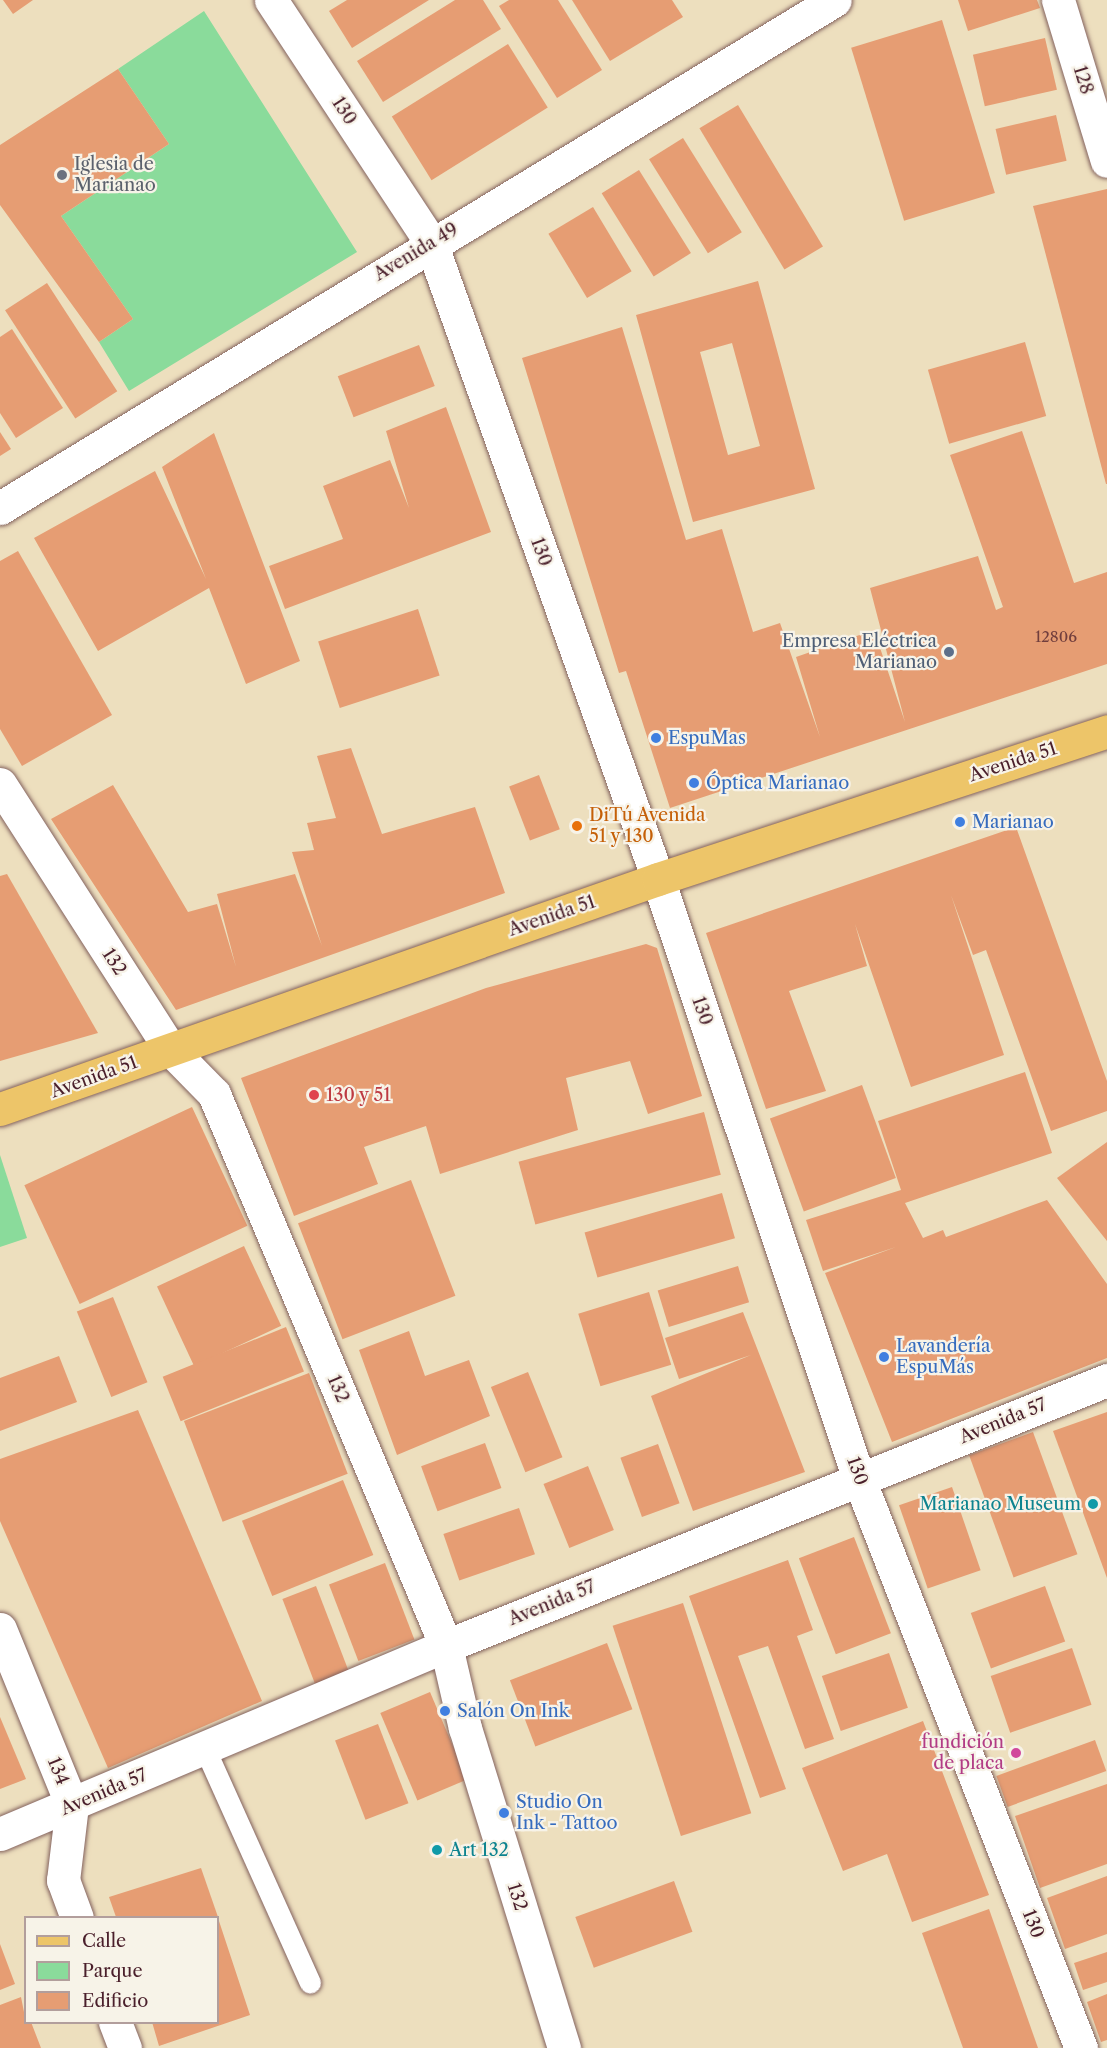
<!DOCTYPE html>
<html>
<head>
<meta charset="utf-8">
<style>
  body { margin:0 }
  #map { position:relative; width:1107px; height:2048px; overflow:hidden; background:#eddfbe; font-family:"Libre Caslon Text",serif }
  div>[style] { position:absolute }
  .green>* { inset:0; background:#8adb9b }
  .building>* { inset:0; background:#e69d73; transform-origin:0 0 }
  .roads { filter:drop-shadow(0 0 2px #83625e) drop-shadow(0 0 2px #83625e) }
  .service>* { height:21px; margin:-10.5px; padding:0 10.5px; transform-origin:10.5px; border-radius:10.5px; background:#fff }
  .minor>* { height:33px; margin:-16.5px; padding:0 16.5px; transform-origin:16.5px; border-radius:16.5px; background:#fff }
  .tertiary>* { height:33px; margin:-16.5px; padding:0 16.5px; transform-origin:16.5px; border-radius:16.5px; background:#fff }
  .primary>* { height:33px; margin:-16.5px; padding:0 16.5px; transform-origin:16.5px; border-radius:16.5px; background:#edc569 }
  .dots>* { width:16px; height:16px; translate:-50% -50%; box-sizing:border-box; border:3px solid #f7f3e8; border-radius:50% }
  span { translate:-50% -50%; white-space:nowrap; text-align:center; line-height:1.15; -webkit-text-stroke:4.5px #f7f3e8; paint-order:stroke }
  .number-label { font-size:15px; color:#713e3d }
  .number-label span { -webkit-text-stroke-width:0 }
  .street-label { font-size:18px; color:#4a1f2b }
  .worship-label { font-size:18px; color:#5b616d }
  .left { translate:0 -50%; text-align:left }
  .service-label { font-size:18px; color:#4e5e75 }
  .right { translate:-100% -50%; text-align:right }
  .shop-label { font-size:18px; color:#366cbe }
  .food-label { font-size:18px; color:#c56008 }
  .health-label { font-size:18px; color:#be3a42 }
  .culture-label { font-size:18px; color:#0d838f }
  .hotel-label { font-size:18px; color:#b23c85 }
  .legend { position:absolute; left:24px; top:1916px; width:195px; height:108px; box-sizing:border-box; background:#f7f3e8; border:2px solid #b29e9c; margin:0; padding:8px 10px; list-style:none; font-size:18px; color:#4a1f2b }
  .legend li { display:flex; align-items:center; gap:12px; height:30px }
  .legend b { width:30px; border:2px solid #b29e9c }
</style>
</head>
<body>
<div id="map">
  <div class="green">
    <i style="clip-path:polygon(204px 11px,357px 252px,129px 391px,99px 342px,133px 319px,61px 216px,169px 144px,118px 69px)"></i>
    <i style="clip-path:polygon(0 1155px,27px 1238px,0 1247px)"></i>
  </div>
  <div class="building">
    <i style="clip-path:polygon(3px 0,33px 0,13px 14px)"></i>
    <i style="clip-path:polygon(347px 0,429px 0,352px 48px,329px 11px)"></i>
    <i style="clip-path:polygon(455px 0,483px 0,501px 29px,383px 102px,357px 61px)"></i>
    <i style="clip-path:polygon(509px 0,558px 0,602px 70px,557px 98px,499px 6px)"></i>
    <i style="clip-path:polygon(572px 0,672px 0,683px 17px,610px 61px)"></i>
    <i style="clip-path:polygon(958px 0,1037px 0,1040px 8px,968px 31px)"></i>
    <i style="left:942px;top:20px;width:181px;height:95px;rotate:73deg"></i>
    <i style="left:1045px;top:38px;width:53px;height:74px;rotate:77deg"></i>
    <i style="left:508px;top:44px;width:75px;height:137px;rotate:58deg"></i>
    <i style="clip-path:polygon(118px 69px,169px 144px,61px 216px,133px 319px,99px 342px,0 205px,0 145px)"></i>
    <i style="left:738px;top:105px;width:165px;height:45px;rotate:59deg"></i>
    <i style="left:1056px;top:115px;width:47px;height:62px;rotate:77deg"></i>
    <i style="left:683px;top:138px;width:111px;height:40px;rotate:58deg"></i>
    <i style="left:639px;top:170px;width:98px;height:44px;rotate:58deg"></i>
    <i style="clip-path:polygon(1107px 189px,1107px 484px,1106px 484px,1033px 206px)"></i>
    <i style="left:593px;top:207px;width:75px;height:52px;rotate:59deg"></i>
    <i style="clip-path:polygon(evenodd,758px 281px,815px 489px,693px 522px,636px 315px,758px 281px,732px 343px,760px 446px,728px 455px,700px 352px,732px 343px)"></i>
    <i style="left:47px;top:283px;width:129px;height:50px;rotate:57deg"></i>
    <i style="clip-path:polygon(622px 327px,686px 540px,722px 529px,753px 632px,780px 623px,820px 737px,796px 657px,874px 630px,905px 722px,870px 588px,978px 556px,996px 610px,1003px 607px,950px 455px,1022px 431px,1074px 583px,1107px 572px,1107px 664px,670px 808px,626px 671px,619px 673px,522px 358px)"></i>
    <i style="clip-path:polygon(12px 329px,63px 408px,16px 438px,0 413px,0 337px)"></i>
    <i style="left:1025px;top:342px;width:77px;height:101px;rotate:74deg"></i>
    <i style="left:419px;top:345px;width:44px;height:87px;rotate:69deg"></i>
    <i style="clip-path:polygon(446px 407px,491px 532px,285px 609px,269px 566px,343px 539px,323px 486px,390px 460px,409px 508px,386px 431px)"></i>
    <i style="clip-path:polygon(0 432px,11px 449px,0 456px)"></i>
    <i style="clip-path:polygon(214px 433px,300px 661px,246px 684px,209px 588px,98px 651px,34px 538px,155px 471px,206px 579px,162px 467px)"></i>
    <i style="clip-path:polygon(18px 551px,112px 715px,22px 766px,0 729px,0 561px)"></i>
    <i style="left:418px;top:609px;width:70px;height:105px;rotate:72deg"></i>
    <i style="clip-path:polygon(351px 748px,382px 834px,475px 807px,505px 893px,176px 1010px,51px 819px,113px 785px,188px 912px,217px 904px,236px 967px,217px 894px,295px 874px,322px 946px,292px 852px,314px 850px,307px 823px,336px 818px,317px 756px)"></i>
    <i style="left:539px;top:775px;width:58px;height:32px;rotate:69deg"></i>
    <i style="clip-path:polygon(1016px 827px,1107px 1081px,1107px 1111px,1051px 1131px,986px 950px,973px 955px,951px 895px,1004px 1055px,911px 1087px,855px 924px,867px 966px,789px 991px,826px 1091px,766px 1109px,706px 933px)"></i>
    <i style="clip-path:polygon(7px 874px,98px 1033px,0 1061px,0 876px)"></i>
    <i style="clip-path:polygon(646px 944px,657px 948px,702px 1096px,648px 1114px,630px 1061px,566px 1078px,578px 1130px,440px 1174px,426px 1126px,364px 1147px,378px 1184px,294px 1216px,241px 1078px,486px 988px)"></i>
    <i style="clip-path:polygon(1025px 1072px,1052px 1153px,905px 1203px,923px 1238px,943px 1230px,946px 1237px,1047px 1200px,1107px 1284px,1107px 1358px,892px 1442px,825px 1273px,896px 1247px,823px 1271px,806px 1220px,901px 1190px,878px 1121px)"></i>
    <i style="left:862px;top:1085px;width:99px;height:98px;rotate:70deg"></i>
    <i style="left:192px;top:1107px;width:131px;height:185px;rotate:65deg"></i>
    <i style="left:704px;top:1112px;width:65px;height:192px;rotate:75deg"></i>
    <i style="clip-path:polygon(1107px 1142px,1107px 1241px,1057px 1178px)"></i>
    <i style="left:411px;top:1180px;width:124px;height:121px;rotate:69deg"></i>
    <i style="left:722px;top:1193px;width:47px;height:143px;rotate:74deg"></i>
    <i style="left:244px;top:1246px;width:88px;height:96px;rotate:65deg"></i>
    <i style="left:738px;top:1266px;width:38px;height:84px;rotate:73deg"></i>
    <i style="left:649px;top:1292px;width:76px;height:74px;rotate:73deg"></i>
    <i style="left:113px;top:1297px;width:92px;height:39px;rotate:68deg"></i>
    <i style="clip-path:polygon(743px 1312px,805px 1472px,693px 1511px,651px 1396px,751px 1355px,679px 1379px,665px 1338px)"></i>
    <i style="left:286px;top:1327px;width:48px;height:133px;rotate:68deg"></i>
    <i style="clip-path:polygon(409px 1331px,425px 1376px,469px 1360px,490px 1416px,397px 1455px,359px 1350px)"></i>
    <i style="clip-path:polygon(59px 1356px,77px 1402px,0 1431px,0 1378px)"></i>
    <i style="left:528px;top:1372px;width:92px;height:40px;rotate:68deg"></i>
    <i style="left:309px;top:1373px;width:108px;height:134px;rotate:69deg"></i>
    <i style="clip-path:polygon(138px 1410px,262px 1701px,108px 1768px,0 1521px,0 1459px)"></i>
    <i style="clip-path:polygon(1107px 1412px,1107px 1578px,1053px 1431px)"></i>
    <i style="left:1033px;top:1432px;width:130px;height:68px;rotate:70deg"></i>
    <i style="left:485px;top:1443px;width:48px;height:68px;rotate:70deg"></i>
    <i style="left:658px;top:1444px;width:63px;height:40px;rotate:70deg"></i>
    <i style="left:588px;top:1466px;width:69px;height:48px;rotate:68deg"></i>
    <i style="left:343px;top:1480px;width:81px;height:109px;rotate:68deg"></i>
    <i style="left:952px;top:1487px;width:88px;height:56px;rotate:71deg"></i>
    <i style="left:519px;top:1508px;width:49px;height:80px;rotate:71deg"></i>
    <i style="left:854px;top:1537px;width:103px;height:59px;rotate:69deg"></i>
    <i style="clip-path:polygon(788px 1560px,813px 1630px,797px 1636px,834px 1739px,805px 1749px,768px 1646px,738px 1656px,786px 1789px,760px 1798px,689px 1596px)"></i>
    <i style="left:385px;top:1563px;width:82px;height:60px;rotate:69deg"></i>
    <i style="left:316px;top:1586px;width:91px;height:36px;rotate:69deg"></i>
    <i style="left:1045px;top:1586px;width:59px;height:79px;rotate:70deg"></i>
    <i style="left:683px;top:1603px;width:221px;height:74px;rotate:72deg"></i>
    <i style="left:607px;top:1643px;width:71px;height:104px;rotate:69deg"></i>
    <i style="left:1072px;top:1648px;width:60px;height:86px;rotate:71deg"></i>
    <i style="left:889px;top:1653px;width:58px;height:71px;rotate:71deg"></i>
    <i style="left:430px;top:1692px;width:95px;height:54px;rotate:67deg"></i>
    <i style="clip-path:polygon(0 1717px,26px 1779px,0 1789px)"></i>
    <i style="clip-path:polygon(923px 1721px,989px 1895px,912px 1922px,887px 1854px,843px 1871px,802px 1768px)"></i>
    <i style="left:378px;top:1724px;width:85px;height:46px;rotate:69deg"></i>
    <i style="left:1095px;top:1740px;width:33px;height:105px;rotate:70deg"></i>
    <i style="clip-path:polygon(1107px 1784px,1107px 1864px,1040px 1888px,1015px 1816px)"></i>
    <i style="clip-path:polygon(201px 1868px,218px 1917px,116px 1917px,109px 1897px)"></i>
    <i style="clip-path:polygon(1107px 1876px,1107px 1934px,1065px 1949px,1047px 1898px)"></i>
    <i style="left:674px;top:1881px;width:54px;height:105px;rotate:70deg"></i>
    <i style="clip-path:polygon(989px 1909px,1038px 2048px,963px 2048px,922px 1933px)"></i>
    <i style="clip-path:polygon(218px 1918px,250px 2015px,159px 2046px,152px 2022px,218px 2022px)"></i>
    <i style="clip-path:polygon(0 1944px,15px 1984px,0 1990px)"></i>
    <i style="clip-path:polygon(1107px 1952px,1107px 1982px,1083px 1990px,1074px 1963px)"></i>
    <i style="clip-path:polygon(1107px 1994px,1107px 2040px,1101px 2042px,1087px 2002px)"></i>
    <i style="clip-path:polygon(21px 1997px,26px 2022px,31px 2022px,41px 2048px,0 2048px,0 2005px)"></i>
  </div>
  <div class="roads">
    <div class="service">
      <i style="left:205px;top:1749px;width:256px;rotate:65.8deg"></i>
    </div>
    <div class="minor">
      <i style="left:1058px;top:0;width:168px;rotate:73.1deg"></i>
      <i style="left:170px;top:1049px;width:63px;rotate:45.6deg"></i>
      <i style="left:214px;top:1094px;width:599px;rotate:67.2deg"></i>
      <i style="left:446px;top:1646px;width:84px;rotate:77deg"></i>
      <i style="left:465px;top:1728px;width:335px;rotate:72.8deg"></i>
      <i style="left:0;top:1629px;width:190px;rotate:67.8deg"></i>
      <i style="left:72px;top:1805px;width:76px;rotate:96.8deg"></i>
      <i style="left:63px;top:1880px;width:40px;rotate:69.8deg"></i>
      <i style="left:115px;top:2022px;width:28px;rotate:69deg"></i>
    </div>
    <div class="tertiary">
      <i style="left:271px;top:0;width:291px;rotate:56.6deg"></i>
      <i style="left:431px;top:243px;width:675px;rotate:70.36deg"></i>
      <i style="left:658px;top:879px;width:633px;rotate:71.48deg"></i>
      <i style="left:859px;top:1479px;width:611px;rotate:68.69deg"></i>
      <i style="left:0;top:508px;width:977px;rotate:-31.32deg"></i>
      <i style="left:0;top:784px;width:315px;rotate:57.3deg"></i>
      <i style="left:0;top:1834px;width:484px;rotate:-22.9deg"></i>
      <i style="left:446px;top:1646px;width:713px;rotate:-21.92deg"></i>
    </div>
    <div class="primary">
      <i style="left:0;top:1109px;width:697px;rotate:-19.27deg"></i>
      <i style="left:658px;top:879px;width:473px;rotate:-18.2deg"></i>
    </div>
  </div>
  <div class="dots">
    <i style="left:62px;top:175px;background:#6b7280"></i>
    <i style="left:949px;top:652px;background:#5c6f8a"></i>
    <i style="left:656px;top:738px;background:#3f7fe0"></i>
    <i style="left:694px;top:783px;background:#3f7fe0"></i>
    <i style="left:960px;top:822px;background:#3f7fe0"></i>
    <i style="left:577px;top:826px;background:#e8710a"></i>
    <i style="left:314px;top:1095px;background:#e0444e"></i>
    <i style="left:884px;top:1357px;background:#3f7fe0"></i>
    <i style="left:1093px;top:1504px;background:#0f9aa8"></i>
    <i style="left:445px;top:1711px;background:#3f7fe0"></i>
    <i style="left:1016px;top:1753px;background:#d1479c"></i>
    <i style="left:504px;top:1813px;background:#3f7fe0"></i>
    <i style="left:437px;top:1850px;background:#0f9aa8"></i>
  </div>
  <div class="number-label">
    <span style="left:1056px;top:637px">12806</span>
  </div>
  <div class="street-label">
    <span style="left:1083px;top:80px;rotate:73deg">128</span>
    <span style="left:344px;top:111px;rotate:57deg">130</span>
    <span style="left:416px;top:252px;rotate:-31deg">Avenida 49</span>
    <span style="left:541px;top:552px;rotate:70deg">130</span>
    <span style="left:1013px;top:762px;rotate:-18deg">Avenida 51</span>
    <span style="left:552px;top:916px;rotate:-19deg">Avenida 51</span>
    <span style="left:114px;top:962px;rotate:57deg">132</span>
    <span style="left:702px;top:1011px;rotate:71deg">130</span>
    <span style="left:94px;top:1077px;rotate:-20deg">Avenida 51</span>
    <span style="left:338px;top:1389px;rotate:67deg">132</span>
    <span style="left:1003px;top:1421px;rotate:-22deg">Avenida 57</span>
    <span style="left:857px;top:1471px;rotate:71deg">130</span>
    <span style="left:552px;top:1603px;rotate:-22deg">Avenida 57</span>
    <span style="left:58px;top:1771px;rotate:68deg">134</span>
    <span style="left:104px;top:1792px;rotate:-23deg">Avenida 57</span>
    <span style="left:517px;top:1897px;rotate:73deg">132</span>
    <span style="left:1033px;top:1924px;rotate:69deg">130</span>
  </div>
  <div class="worship-label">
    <span class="left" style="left:74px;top:175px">Iglesia de<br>Marianao</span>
  </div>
  <div class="service-label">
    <span class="right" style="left:937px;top:652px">Empresa Eléctrica<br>Marianao</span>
  </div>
  <div class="shop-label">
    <span class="left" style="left:668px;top:738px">EspuMas</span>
    <span class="left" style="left:706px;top:783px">Óptica Marianao</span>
    <span class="left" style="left:972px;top:822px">Marianao</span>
    <span class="left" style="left:896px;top:1357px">Lavandería<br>EspuMás</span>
    <span class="left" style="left:457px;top:1711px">Salón On Ink</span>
    <span class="left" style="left:516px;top:1813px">Studio On<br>Ink - Tattoo</span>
  </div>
  <div class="food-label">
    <span class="left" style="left:589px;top:826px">DiTú Avenida<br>51 y 130</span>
  </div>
  <div class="health-label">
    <span class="left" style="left:326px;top:1095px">130 y 51</span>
  </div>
  <div class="culture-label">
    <span class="right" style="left:1081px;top:1504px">Marianao Museum</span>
    <span class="left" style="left:449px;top:1850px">Art 132</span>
  </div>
  <div class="hotel-label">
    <span class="right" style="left:1004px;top:1753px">fundición<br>de placa</span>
  </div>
  <ul class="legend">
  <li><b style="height:8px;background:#edc569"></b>Calle</li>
  <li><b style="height:16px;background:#8adb9b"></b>Parque</li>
  <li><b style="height:16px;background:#e69d73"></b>Edificio</li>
  </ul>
</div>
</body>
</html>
